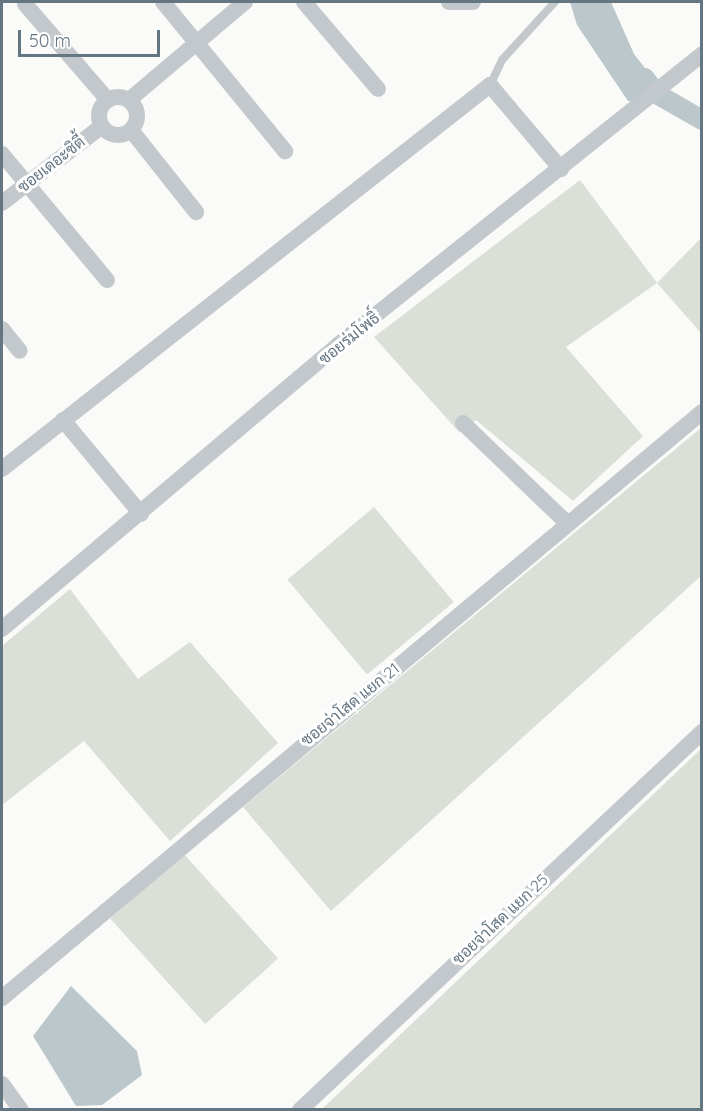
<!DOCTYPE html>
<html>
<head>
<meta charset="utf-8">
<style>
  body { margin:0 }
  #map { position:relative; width:703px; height:1111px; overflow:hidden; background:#fafaf8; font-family:Quicksand,Sarabun,sans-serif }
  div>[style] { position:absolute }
  .green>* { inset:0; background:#dadfd7; transform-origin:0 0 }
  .water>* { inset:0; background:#bbc7cb }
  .canal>* { height:20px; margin:-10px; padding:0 10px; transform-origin:10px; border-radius:10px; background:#bbc7cb }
  .service>* { height:8px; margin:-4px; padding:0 4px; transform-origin:4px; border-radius:4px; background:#c3c8cc }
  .minor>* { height:16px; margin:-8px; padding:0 8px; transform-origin:8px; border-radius:8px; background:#c3c8cc }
  .minor>.ring { margin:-8px; padding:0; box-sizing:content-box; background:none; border:16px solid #c3c8cc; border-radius:50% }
  span { translate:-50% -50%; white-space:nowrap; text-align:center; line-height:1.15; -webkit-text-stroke:6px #fff; paint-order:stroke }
  .street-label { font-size:16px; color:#657683 }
  .frame { position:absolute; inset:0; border:3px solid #657683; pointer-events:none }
  .scale { position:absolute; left:18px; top:30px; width:142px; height:27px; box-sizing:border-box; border:3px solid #657683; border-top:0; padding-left:8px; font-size:18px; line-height:21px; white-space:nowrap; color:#657683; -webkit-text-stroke:4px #fff; paint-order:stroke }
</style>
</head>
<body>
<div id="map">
  <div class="green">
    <i style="clip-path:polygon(580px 180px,657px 283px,701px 238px,701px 333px,657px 283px,566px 347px,643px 436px,573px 501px,476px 420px,459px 432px,374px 337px)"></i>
    <i style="clip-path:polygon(701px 428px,701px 576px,331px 911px,243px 807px)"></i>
    <i style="left:374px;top:507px;width:124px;height:113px;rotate:50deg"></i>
    <i style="clip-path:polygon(70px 589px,138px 679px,190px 642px,278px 743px,170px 841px,84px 741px,2px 805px,2px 646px)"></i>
    <i style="clip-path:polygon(701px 749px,701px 1109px,322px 1109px)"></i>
    <i style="left:183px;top:853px;width:142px;height:98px;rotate:48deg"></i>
  </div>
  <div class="water">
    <i style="clip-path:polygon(570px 2px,611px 2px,634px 54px,655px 81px,637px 101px,628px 101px,577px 25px)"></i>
    <i style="clip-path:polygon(71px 986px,137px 1051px,142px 1075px,102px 1105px,76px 1106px,33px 1036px)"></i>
  </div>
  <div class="canal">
    <i style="left:645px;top:78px;width:18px;rotate:56deg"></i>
    <i style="left:655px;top:93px;width:54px;rotate:29.9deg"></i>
  </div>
  <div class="service">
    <i style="left:490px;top:85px;width:28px;rotate:-64deg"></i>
    <i style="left:502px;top:60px;width:79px;rotate:-47.6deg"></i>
  </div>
  <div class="minor">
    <i style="left:163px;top:2px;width:193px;rotate:50.7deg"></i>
    <i style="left:304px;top:2px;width:114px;rotate:49.6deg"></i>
    <i style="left:449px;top:2px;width:24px"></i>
    <i style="left:25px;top:4px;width:127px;rotate:49.2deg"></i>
    <i class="ring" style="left:99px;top:97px;width:22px;height:22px"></i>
    <i style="left:129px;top:100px;width:152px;rotate:-40.2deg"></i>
    <i style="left:131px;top:130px;width:105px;rotate:51.6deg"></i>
    <i style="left:2px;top:154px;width:164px;rotate:50.2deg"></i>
    <i style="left:2px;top:203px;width:126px;rotate:-37.6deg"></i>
    <i style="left:2px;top:329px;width:28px;rotate:51deg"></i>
    <i style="left:63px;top:420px;width:122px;rotate:50.3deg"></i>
    <i style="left:463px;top:423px;width:144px;rotate:43.9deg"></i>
    <i style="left:2px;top:469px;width:621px;rotate:-38.2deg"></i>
    <i style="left:490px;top:85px;width:110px;rotate:49.8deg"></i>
    <i style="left:2px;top:629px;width:440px;rotate:-40.2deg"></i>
    <i style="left:338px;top:345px;width:466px;rotate:-38.6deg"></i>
    <i style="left:2px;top:998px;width:913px;rotate:-39.93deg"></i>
    <i style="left:2px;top:1084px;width:32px;rotate:54deg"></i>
    <i style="left:300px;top:1110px;width:552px;rotate:-43.24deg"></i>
  </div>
  <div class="street-label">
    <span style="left:51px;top:164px;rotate:-38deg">ซอยเดอะซิตี้</span>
    <span style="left:349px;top:338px;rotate:-39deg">ซอยร่มโพธิ์</span>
    <span style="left:350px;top:704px;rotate:-39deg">ซอยจ่าโสด แยก 21</span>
    <span style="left:500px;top:919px;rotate:-43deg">ซอยจ่าโสด แยก 25</span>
  </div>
  <div class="frame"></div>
  <div class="scale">50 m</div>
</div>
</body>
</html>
